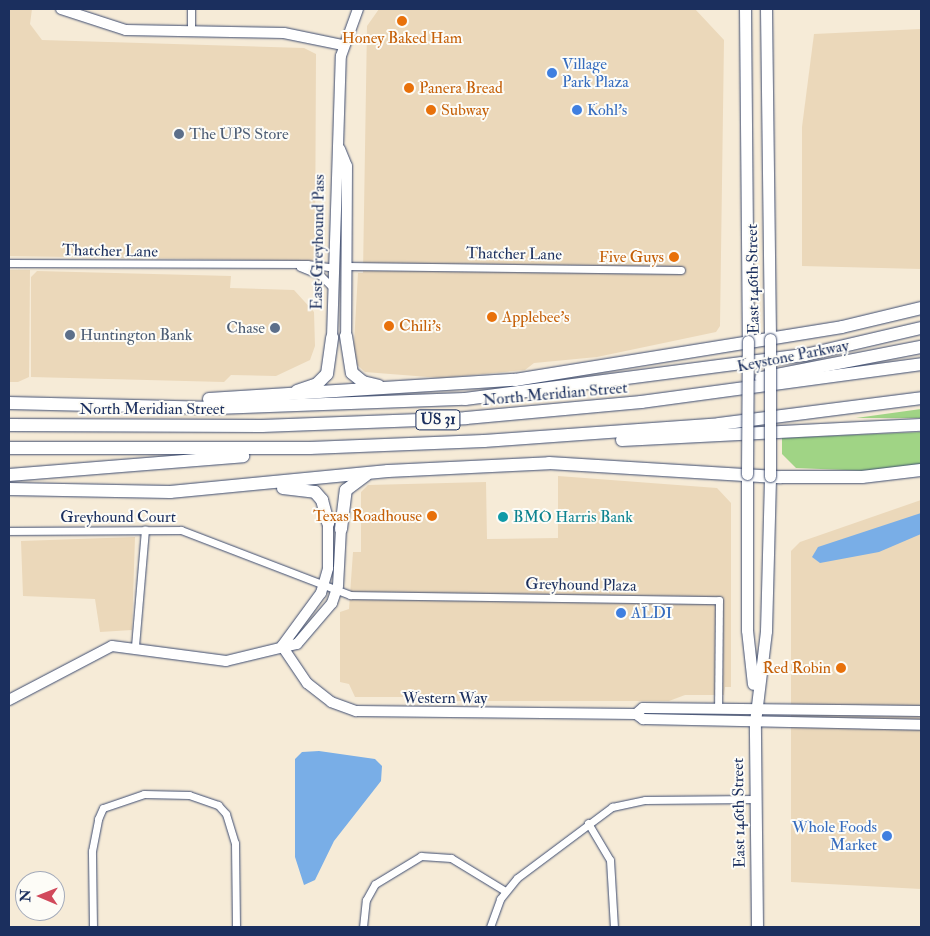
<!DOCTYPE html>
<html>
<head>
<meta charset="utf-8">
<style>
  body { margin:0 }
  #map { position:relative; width:930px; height:936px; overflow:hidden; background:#f6ebd7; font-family:"IM FELL Double Pica",serif }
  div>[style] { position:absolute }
  .built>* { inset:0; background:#ebd8ba }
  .green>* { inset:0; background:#a0d485 }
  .water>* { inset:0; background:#79aee7 }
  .roads { filter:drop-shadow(0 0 1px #3c4b70) drop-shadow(0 0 1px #3c4b70) }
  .street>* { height:7px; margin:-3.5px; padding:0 3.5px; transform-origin:3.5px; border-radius:3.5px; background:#fff }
  .secondary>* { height:10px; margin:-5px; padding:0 5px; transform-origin:5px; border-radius:5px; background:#fff }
  .primary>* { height:11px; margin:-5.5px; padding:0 5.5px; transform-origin:5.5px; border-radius:5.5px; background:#fff }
  .highway>* { height:12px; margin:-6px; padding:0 6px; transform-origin:6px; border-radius:6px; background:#fff }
  .bridges { filter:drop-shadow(0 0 1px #3c4b70) drop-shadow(0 0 1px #3c4b70) }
  .primary-bridge>* { height:11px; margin:-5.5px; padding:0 5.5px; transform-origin:5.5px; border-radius:5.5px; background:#fff }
  .dots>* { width:14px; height:14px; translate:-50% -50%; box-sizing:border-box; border:2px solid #fdfcf7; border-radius:50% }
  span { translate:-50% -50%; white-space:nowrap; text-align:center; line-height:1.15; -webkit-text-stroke:4px #fdfcf7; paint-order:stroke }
  .shield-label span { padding:1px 4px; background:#fdfcf7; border:1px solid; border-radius:4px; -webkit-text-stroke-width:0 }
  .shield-label { font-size:15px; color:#1b2f5e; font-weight:700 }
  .food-label { font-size:16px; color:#c56008 }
  .left { translate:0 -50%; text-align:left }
  .right { translate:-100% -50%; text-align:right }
  .shop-label { font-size:16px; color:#366cbe }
  .service-label { font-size:16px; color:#4e5e75 }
  .street-label { font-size:16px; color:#1b2f5e }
  .culture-label { font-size:16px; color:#0d838f }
  .frame { position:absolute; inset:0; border:10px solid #1b2f5e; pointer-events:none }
  .north { position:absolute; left:15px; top:871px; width:50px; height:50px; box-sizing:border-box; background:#fdfcf7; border:1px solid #a3aaba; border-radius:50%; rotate:271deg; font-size:14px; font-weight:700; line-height:20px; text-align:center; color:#1b2f5e }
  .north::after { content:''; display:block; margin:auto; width:18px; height:22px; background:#d1495b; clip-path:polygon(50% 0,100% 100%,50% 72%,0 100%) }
</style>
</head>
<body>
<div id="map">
  <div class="built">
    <i style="clip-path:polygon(9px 9px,32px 9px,30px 24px,42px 40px,304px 48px,316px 54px,315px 261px,9px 256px)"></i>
    <i style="clip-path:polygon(379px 9px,695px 9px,724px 40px,720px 326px,716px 332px,597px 357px,534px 363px,525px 370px,441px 378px,365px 372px,353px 361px,358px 273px,363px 273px,367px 26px)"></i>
    <i style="clip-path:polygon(921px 29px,921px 269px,802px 266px,802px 127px,814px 34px)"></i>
    <i style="clip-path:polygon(9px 270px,30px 270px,29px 377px,18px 382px,9px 382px)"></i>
    <i style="clip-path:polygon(37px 271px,231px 276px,230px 288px,294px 290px,314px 312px,315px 346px,310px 360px,276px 376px,231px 375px,224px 382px,31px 377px,31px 277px)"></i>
    <i style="clip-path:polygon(558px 476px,717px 488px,731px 503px,731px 687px,725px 687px,724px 695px,685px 695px,669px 701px,414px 701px,414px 697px,355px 697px,349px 684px,340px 682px,340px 612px,349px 609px,353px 552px,361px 552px,361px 492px,368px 485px,486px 482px,487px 539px,558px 538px)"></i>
    <i style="clip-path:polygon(921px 500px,921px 889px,791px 882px,791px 551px,800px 542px)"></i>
    <i style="clip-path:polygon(135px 537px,132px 630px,100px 632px,95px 599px,23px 596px,21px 541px)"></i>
  </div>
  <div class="green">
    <i style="clip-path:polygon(921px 409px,921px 418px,856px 418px)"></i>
    <i style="clip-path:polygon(921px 432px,921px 464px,870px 471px,796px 468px,782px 454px,782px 438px)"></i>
  </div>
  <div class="water">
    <i style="clip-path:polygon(921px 513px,921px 534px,879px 552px,820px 563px,812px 557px,818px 547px)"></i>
    <i style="clip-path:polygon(319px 751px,375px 759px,382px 766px,381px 781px,334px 841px,315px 880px,304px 885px,295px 857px,295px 759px,302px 752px)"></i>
  </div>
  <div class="roads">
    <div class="street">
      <i style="left:191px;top:32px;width:23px;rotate:-90deg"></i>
      <i style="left:9px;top:263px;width:298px;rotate:0.2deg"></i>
      <i style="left:307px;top:264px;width:27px;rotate:8deg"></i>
      <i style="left:347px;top:266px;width:334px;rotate:0.7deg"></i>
      <i style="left:300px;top:267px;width:22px;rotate:22deg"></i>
      <i style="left:320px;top:275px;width:17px;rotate:45deg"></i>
      <i style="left:9px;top:531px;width:172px;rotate:-0.3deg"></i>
      <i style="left:181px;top:530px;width:181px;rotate:21deg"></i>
      <i style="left:350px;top:595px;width:369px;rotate:0.8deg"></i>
      <i style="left:719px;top:600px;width:109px;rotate:90.5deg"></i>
      <i style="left:135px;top:646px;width:117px;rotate:-85.1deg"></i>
      <i style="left:588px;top:823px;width:43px;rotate:59.3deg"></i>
      <i style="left:610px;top:860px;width:67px;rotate:86.6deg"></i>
      <i style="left:93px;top:927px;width:76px;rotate:-90.8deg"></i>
      <i style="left:92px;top:851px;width:33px;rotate:-79deg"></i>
      <i style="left:98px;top:819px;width:12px;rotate:-66deg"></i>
      <i style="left:103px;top:808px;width:43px;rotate:-18.9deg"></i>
      <i style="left:144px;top:794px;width:45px;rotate:1.3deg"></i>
      <i style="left:189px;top:795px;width:31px;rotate:19deg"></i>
      <i style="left:218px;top:805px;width:12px;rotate:48deg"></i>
      <i style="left:226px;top:814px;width:30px;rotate:73deg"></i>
      <i style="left:235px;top:843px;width:84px;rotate:89.3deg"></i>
      <i style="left:363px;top:927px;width:27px;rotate:-84deg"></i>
      <i style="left:366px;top:900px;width:18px;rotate:-61deg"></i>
      <i style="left:375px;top:884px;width:54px;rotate:-31.3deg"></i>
      <i style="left:421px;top:856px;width:30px;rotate:4deg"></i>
      <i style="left:451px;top:858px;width:63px;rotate:31.4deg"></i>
      <i style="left:490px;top:927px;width:30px;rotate:-70deg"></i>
      <i style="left:500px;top:899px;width:27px;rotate:-51deg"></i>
      <i style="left:517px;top:878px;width:119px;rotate:-36.8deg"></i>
      <i style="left:612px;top:807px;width:34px;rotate:-12deg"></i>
      <i style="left:645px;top:800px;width:110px;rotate:-0.5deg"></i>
    </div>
    <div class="secondary">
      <i style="left:61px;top:9px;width:68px;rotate:17.9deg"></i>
      <i style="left:126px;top:30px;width:158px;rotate:1.1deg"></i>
      <i style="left:284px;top:33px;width:59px;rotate:11.7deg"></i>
      <i style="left:340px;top:149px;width:18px;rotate:68deg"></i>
      <i style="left:347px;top:166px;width:170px;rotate:90.3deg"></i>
      <i style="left:332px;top:337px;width:281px;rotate:-88.2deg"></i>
      <i style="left:341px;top:56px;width:50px;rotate:-70.1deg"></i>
      <i style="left:282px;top:646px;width:45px;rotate:56deg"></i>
      <i style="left:307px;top:683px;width:31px;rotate:38deg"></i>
      <i style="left:331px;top:702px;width:27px;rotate:20deg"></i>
      <i style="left:356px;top:711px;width:280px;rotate:0.6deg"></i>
      <i style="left:636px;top:714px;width:9px;rotate:36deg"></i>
      <i style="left:643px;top:719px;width:278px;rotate:1.2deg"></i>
      <i style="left:282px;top:646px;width:66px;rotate:-53.7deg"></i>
      <i style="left:321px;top:593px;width:26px;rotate:-74deg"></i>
      <i style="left:328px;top:568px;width:45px;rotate:-90deg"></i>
      <i style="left:9px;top:700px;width:116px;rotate:-27.7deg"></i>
      <i style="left:112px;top:646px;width:115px;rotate:7.5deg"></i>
      <i style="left:226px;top:661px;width:73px;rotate:-13.5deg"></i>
      <i style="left:297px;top:644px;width:54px;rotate:-49.5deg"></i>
      <i style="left:332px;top:603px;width:18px;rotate:-71deg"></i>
      <i style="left:338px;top:586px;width:57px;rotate:-87deg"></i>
      <i style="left:636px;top:714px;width:9px;rotate:-41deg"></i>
      <i style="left:643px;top:708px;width:278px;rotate:0.6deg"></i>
    </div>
    <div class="primary">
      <i style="left:745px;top:9px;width:332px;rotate:89.5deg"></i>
      <i style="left:766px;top:9px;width:330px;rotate:89.3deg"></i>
      <i style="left:747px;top:474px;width:156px;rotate:90deg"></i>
      <i style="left:747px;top:630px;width:54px;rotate:83.7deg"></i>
      <i style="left:757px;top:927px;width:205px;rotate:-90.6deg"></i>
      <i style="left:755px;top:722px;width:92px;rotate:-83.1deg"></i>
      <i style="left:766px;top:631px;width:155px;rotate:-88.5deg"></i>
    </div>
    <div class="highway">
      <i style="left:346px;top:336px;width:37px;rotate:81deg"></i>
      <i style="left:352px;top:373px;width:14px;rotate:39deg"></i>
      <i style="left:363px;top:382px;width:16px;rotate:14deg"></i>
      <i style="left:761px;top:378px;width:163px;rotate:-11deg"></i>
      <i style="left:297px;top:391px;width:21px;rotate:-19deg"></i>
      <i style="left:317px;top:384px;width:14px;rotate:-45deg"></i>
      <i style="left:327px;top:374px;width:37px;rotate:-82deg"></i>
      <i style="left:209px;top:399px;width:307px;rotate:-3.6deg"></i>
      <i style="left:515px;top:380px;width:331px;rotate:-9.2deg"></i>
      <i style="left:842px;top:327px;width:81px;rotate:-13.5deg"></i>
      <i style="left:9px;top:403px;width:207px;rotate:1.4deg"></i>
      <i style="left:216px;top:408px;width:249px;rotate:-2.1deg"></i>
      <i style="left:465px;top:399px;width:343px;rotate:-7.4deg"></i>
      <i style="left:805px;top:355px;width:119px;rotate:-13.1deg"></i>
      <i style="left:9px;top:425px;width:253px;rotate:0.2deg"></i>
      <i style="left:262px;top:426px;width:204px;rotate:-2.2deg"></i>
      <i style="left:466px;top:418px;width:176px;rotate:-5.2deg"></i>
      <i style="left:641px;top:402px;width:283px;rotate:-7.7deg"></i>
      <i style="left:622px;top:440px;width:299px;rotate:-2.9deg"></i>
      <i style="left:9px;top:448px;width:301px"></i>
      <i style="left:310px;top:448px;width:174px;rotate:-2.3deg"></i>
      <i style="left:484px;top:441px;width:236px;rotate:-4.1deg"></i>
      <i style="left:719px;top:424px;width:204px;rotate:-7.3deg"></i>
      <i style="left:9px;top:475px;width:235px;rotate:-4.6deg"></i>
      <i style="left:283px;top:488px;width:32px;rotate:7deg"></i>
      <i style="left:315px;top:492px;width:11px;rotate:49deg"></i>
      <i style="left:322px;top:500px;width:24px;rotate:75deg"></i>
      <i style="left:9px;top:489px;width:161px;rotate:1.1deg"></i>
      <i style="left:170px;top:492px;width:219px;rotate:-5.5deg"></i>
      <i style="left:388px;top:471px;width:161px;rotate:-2.8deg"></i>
      <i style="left:549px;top:463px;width:232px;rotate:3.5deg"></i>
      <i style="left:781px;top:477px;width:81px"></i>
      <i style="left:862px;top:477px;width:59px;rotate:-6.8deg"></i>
      <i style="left:341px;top:529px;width:39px;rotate:-83deg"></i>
      <i style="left:346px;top:490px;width:25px;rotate:-37deg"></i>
    </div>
  </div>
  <div class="bridges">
    <div class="primary-bridge">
      <i style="left:770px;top:339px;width:137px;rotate:90deg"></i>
      <i style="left:747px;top:474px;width:133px;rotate:-89.6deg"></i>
    </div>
  </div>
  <div class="dots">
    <i style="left:402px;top:21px;background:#e8710a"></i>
    <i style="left:552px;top:73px;background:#3f7fe0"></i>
    <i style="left:409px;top:88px;background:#e8710a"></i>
    <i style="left:431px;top:110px;background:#e8710a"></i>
    <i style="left:577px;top:110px;background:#3f7fe0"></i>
    <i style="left:179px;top:134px;background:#5c6f8a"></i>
    <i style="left:674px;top:257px;background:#e8710a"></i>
    <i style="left:492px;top:317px;background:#e8710a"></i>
    <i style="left:389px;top:326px;background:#e8710a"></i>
    <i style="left:275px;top:328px;background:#5c6f8a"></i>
    <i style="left:70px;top:335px;background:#5c6f8a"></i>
    <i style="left:432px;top:516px;background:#e8710a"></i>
    <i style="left:503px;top:517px;background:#0f9aa8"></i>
    <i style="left:621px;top:613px;background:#3f7fe0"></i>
    <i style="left:841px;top:668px;background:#e8710a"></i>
    <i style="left:887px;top:836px;background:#3f7fe0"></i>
  </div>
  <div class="shield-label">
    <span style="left:438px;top:420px">US 31</span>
  </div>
  <div class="food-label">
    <span style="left:402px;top:38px">Honey Baked Ham</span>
    <span class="left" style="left:419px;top:88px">Panera Bread</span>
    <span class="left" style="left:441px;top:110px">Subway</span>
    <span class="right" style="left:664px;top:257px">Five Guys</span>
    <span class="left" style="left:502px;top:317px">Applebee's</span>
    <span class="left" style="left:399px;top:326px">Chili's</span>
    <span class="right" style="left:422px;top:516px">Texas Roadhouse</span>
    <span class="right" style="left:831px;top:668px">Red Robin</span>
  </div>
  <div class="shop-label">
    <span class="left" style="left:562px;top:73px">Village<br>Park Plaza</span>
    <span class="left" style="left:587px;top:110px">Kohl's</span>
    <span class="left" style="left:631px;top:613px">ALDI</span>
    <span class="right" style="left:877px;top:836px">Whole Foods<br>Market</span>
  </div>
  <div class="service-label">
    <span class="left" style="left:189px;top:134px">The UPS Store</span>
    <span class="right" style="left:265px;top:328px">Chase</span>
    <span class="left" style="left:80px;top:335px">Huntington Bank</span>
  </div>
  <div class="street-label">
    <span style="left:318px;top:242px;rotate:-89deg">East Greyhound Pass</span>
    <span style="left:110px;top:251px;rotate:1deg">Thatcher Lane</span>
    <span style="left:514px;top:254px;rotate:1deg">Thatcher Lane</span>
    <span style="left:753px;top:279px;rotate:-91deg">East 146th Street</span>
    <span style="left:793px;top:356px;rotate:-11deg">Keystone Parkway</span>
    <span style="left:555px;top:394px;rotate:-5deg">North Meridian Street</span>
    <span style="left:152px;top:409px">North Meridian Street</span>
    <span style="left:118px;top:517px">Greyhound Court</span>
    <span style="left:581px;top:585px;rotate:1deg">Greyhound Plaza</span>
    <span style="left:445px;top:698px">Western Way</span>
    <span style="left:739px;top:813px;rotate:-91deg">East 146th Street</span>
  </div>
  <div class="culture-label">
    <span class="left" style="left:513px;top:517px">BMO Harris Bank</span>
  </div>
  <div class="frame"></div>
  <div class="north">N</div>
</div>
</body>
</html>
